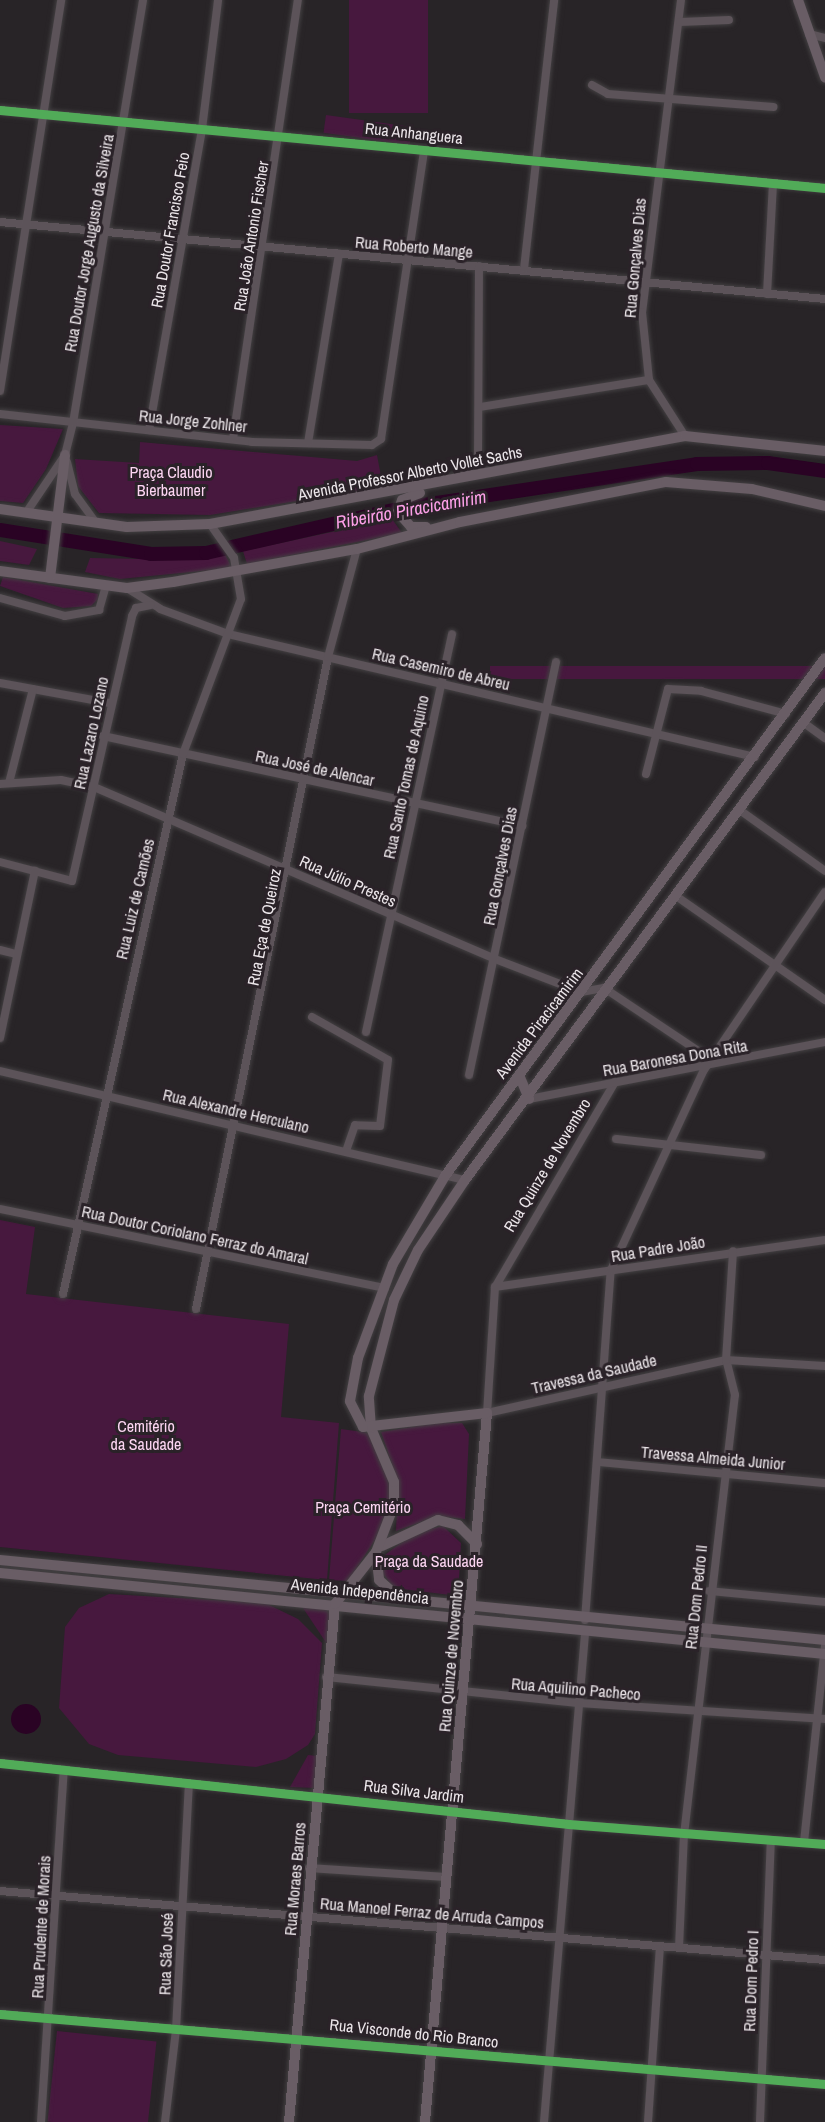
<!DOCTYPE html>
<html>
<head>
<meta charset="utf-8">
<style>
  body { margin:0 }
  #map { position:relative; width:825px; height:2122px; overflow:hidden; background:#282427; font-family:"Archivo Narrow",sans-serif }
  div>[style] { position:absolute }
  .green>* { inset:0; background:#47183e; transform-origin:0 0 }
  .water>* { inset:0; background:#2a0324 }
  .round { border-radius:50% }
  .river>* { height:14px; margin:-7px; padding:0 7px; transform-origin:7px; border-radius:7px; background:#2a0324 }
  .roads { filter:drop-shadow(0 0 2px #434042) drop-shadow(0 0 2px #434042) }
  .street>* { height:8px; margin:-4px; padding:0 4px; transform-origin:4px; border-radius:4px; background:#5c5359 }
  .secondary>* { height:10px; margin:-5px; padding:0 5px; transform-origin:5px; border-radius:5px; background:#695d65 }
  .cycleway>* { height:9px; margin:-4.5px; padding:0 4.5px; transform-origin:4.5px; border-radius:4.5px; background:#51ab58 }
  span { translate:-50% -50%; white-space:nowrap; text-align:center; line-height:1.15; -webkit-text-stroke:6px #2a2228; paint-order:stroke }
  .street-label { font-size:16px; color:#ece6ea }
  .park-label { font-size:16px; color:#fdd6f3 }
  .water-label { font-size:18px; color:#fda0e8; font-style:italic }
</style>
</head>
<body>
<div id="map">
  <div class="green">
    <i style="left:349px;top:0;width:79px;height:113px"></i>
    <i style="left:326px;top:115px;width:87px;height:18px;rotate:8deg"></i>
    <i style="clip-path:polygon(0 425px,63px 429px,46px 469px,23px 503px,0 501px)"></i>
    <i style="clip-path:polygon(140px 442px,357px 461px,377px 455px,383px 487px,210px 515px,99px 513px,78px 486px,75px 459px,139px 463px)"></i>
    <i style="clip-path:polygon(392px 519px,402px 533px,247px 564px,243px 551px)"></i>
    <i style="clip-path:polygon(0 541px,37px 549px,29px 565px,0 561px)"></i>
    <i style="clip-path:polygon(225px 554px,232px 568px,120px 579px,85px 572px,90px 558px,198px 560px)"></i>
    <i style="clip-path:polygon(3px 577px,98px 594px,98px 599px,91px 606px,63px 608px,0 586px)"></i>
    <i style="left:825px;top:666px;width:13px;height:335px;rotate:90deg"></i>
    <i style="clip-path:polygon(0 1220px,35px 1227px,26px 1294px,289px 1324px,281px 1417px,339px 1423px,327px 1580px,0 1547px)"></i>
    <i style="clip-path:polygon(436px 1423px,462px 1423px,469px 1434px,465px 1519px,437px 1516px,396px 1531px,398px 1482px,381px 1432px)"></i>
    <i style="clip-path:polygon(341px 1429px,370px 1433px,391px 1486px,390px 1517px,348px 1581px,329px 1580px)"></i>
    <i style="clip-path:polygon(443px 1526px,461px 1543px,458px 1596px,394px 1588px,381px 1571px,381px 1558px,415px 1532px)"></i>
    <i style="clip-path:polygon(109px 1594px,265px 1603px,298px 1619px,322px 1643px,315px 1734px,308px 1745px,286px 1759px,256px 1767px,118px 1755px,89px 1744px,59px 1708px,65px 1627px,79px 1608px)"></i>
    <i style="clip-path:polygon(301px 1605px,332px 1609px,327px 1644px)"></i>
    <i style="clip-path:polygon(308px 1755px,317px 1756px,315px 1788px,290px 1787px)"></i>
    <i style="left:57px;top:2031px;width:100px;height:91px;rotate:6deg"></i>
  </div>
  <div class="water">
    <i class="round" style="left:11px;top:1704px;width:30px;height:30px"></i>
  </div>
  <div class="river">
    <i style="left:0;top:530px;width:153px;rotate:9deg"></i>
    <i style="left:151px;top:554px;width:55px;rotate:-1deg"></i>
    <i style="left:206px;top:553px;width:202px;rotate:-12.9deg"></i>
    <i style="left:403px;top:508px;width:297px;rotate:-8.5deg"></i>
    <i style="left:697px;top:464px;width:71px;rotate:-0.8deg"></i>
    <i style="left:768px;top:463px;width:58px;rotate:8deg"></i>
  </div>
  <div class="roads">
    <div class="street">
      <i style="left:681px;top:0;width:314px;rotate:97.1deg"></i>
      <i style="left:642px;top:312px;width:68px;rotate:84.1deg"></i>
      <i style="left:649px;top:380px;width:67px;rotate:57.3deg"></i>
      <i style="left:680px;top:22px;width:49px;rotate:-2.3deg"></i>
      <i style="left:809px;top:34px;width:16px;rotate:14deg"></i>
      <i style="left:592px;top:85px;width:18px;rotate:29deg"></i>
      <i style="left:608px;top:94px;width:166px;rotate:4.5deg"></i>
      <i style="left:0;top:110px;width:829px;rotate:5.4deg"></i>
      <i style="left:0;top:222px;width:829px;rotate:5.33deg"></i>
      <i style="left:524px;top:269px;width:271px;rotate:-83.6deg"></i>
      <i style="left:767px;top:294px;width:111px;rotate:-86.9deg"></i>
      <i style="left:0;top:391px;width:396px;rotate:-81.1deg"></i>
      <i style="left:480px;top:407px;width:171px;rotate:-9.1deg"></i>
      <i style="left:0;top:414px;width:254px;rotate:6.3deg"></i>
      <i style="left:252px;top:442px;width:120px;rotate:1.4deg"></i>
      <i style="left:372px;top:445px;width:11px;rotate:-34deg"></i>
      <i style="left:381px;top:439px;width:292px;rotate:-81.5deg"></i>
      <i style="left:149px;top:430px;width:306px;rotate:-80deg"></i>
      <i style="left:202px;top:129px;width:130px;rotate:-82.9deg"></i>
      <i style="left:233px;top:439px;width:444px;rotate:-81.6deg"></i>
      <i style="left:308px;top:443px;width:192px;rotate:-80.7deg"></i>
      <i style="left:67px;top:462px;width:33px;rotate:76deg"></i>
      <i style="left:75px;top:494px;width:34px;rotate:54deg"></i>
      <i style="left:462px;top:477px;width:24px;rotate:-48deg"></i>
      <i style="left:478px;top:459px;width:193px;rotate:-89.7deg"></i>
      <i style="left:26px;top:513px;width:70px;rotate:-56.1deg"></i>
      <i style="left:65px;top:455px;width:33px;rotate:-76deg"></i>
      <i style="left:73px;top:423px;width:429px;rotate:-80.6deg"></i>
      <i style="left:127px;top:588px;width:39px;rotate:32deg"></i>
      <i style="left:160px;top:609px;width:72px;rotate:20.2deg"></i>
      <i style="left:228px;top:634px;width:541px;rotate:13.14deg"></i>
      <i style="left:0;top:598px;width:67px;rotate:15.5deg"></i>
      <i style="left:65px;top:616px;width:35px;rotate:-10deg"></i>
      <i style="left:99px;top:610px;width:25px;rotate:-74deg"></i>
      <i style="left:0;top:683px;width:111px;rotate:10.4deg"></i>
      <i style="left:804px;top:723px;width:26px;rotate:36deg"></i>
      <i style="left:103px;top:736px;width:429px;rotate:12.1deg"></i>
      <i style="left:646px;top:774px;width:88px;rotate:-75.5deg"></i>
      <i style="left:668px;top:689px;width:33px;rotate:3deg"></i>
      <i style="left:701px;top:691px;width:88px;rotate:15.1deg"></i>
      <i style="left:9px;top:783px;width:97px;rotate:-75.7deg"></i>
      <i style="left:0;top:784px;width:61px;rotate:-3.8deg"></i>
      <i style="left:61px;top:780px;width:34px;rotate:12deg"></i>
      <i style="left:94px;top:787px;width:436px;rotate:23.2deg"></i>
      <i style="left:495px;top:959px;width:92px;rotate:21deg"></i>
      <i style="left:581px;top:992px;width:23px;rotate:-10deg"></i>
      <i style="left:604px;top:988px;width:128px;rotate:33.8deg"></i>
      <i style="left:741px;top:811px;width:103px;rotate:35.5deg"></i>
      <i style="left:0;top:862px;width:74px;rotate:14.8deg"></i>
      <i style="left:72px;top:881px;width:272px;rotate:-77.2deg"></i>
      <i style="left:132px;top:616px;width:9px;rotate:-63deg"></i>
      <i style="left:136px;top:608px;width:15px;rotate:-11deg"></i>
      <i style="left:676px;top:896px;width:182px;rotate:34.9deg"></i>
      <i style="left:0;top:950px;width:16px;rotate:14deg"></i>
      <i style="left:312px;top:1017px;width:87px;rotate:29.5deg"></i>
      <i style="left:388px;top:1060px;width:66px;rotate:96.9deg"></i>
      <i style="left:380px;top:1126px;width:25px;rotate:-178deg"></i>
      <i style="left:355px;top:1125px;width:28px;rotate:109deg"></i>
      <i style="left:366px;top:1032px;width:407px;rotate:-77.8deg"></i>
      <i style="left:0;top:1038px;width:171px;rotate:-78.2deg"></i>
      <i style="left:0;top:1071px;width:478px;rotate:13.2deg"></i>
      <i style="left:469px;top:1075px;width:422px;rotate:-78.1deg"></i>
      <i style="left:615px;top:1082px;width:238px;rotate:120.3deg"></i>
      <i style="left:495px;top:1287px;width:126px;rotate:93.6deg"></i>
      <i style="left:487px;top:1413px;width:245px;rotate:-12.5deg"></i>
      <i style="left:726px;top:1360px;width:99px;rotate:3.5deg"></i>
      <i style="left:529px;top:1099px;width:301px;rotate:-10.9deg"></i>
      <i style="left:616px;top:1139px;width:146px;rotate:6.3deg"></i>
      <i style="left:0;top:1209px;width:393px;rotate:11.6deg"></i>
      <i style="left:495px;top:1287px;width:333px;rotate:-8.1deg"></i>
      <i style="left:63px;top:1294px;width:553px;rotate:-77.47deg"></i>
      <i style="left:183px;top:754px;width:165px;rotate:-69.5deg"></i>
      <i style="left:241px;top:599px;width:42px;rotate:-99.7deg"></i>
      <i style="left:234px;top:558px;width:42px;rotate:-125.2deg"></i>
      <i style="left:196px;top:1309px;width:665px;rotate:-78.55deg"></i>
      <i style="left:328px;top:657px;width:112px;rotate:-75deg"></i>
      <i style="left:598px;top:1462px;width:228px;rotate:5.3deg"></i>
      <i style="left:709px;top:1591px;width:117px;rotate:5.4deg"></i>
      <i style="left:585px;top:1620px;width:351px;rotate:-85.8deg"></i>
      <i style="left:611px;top:1270px;width:221px;rotate:-65.1deg"></i>
      <i style="left:704px;top:1070px;width:215px;rotate:-55.8deg"></i>
      <i style="left:326px;top:1677px;width:254px;rotate:5.9deg"></i>
      <i style="left:579px;top:1703px;width:247px;rotate:3.7deg"></i>
      <i style="left:0;top:1763px;width:572px;rotate:6.12deg"></i>
      <i style="left:569px;top:1824px;width:257px;rotate:4.5deg"></i>
      <i style="left:804px;top:1842px;width:198px;rotate:-83.9deg"></i>
      <i style="left:309px;top:1868px;width:137px;rotate:3.8deg"></i>
      <i style="left:0;top:1891px;width:828px;rotate:4.78deg"></i>
      <i style="left:679px;top:1948px;width:113px;rotate:-87.5deg"></i>
      <i style="left:684px;top:1835px;width:443px;rotate:-83.4deg"></i>
      <i style="left:735px;top:1395px;width:36px;rotate:-104deg"></i>
      <i style="left:726px;top:1360px;width:109px;rotate:-86.3deg"></i>
      <i style="left:0;top:2014px;width:828px;rotate:4.85deg"></i>
      <i style="left:41px;top:2122px;width:353px;rotate:-86.3deg"></i>
      <i style="left:165px;top:2122px;width:93px;rotate:-83.2deg"></i>
      <i style="left:176px;top:2030px;width:244px;rotate:-87deg"></i>
      <i style="left:544px;top:2122px;width:493px;rotate:-85.2deg"></i>
      <i style="left:648px;top:2122px;width:175px;rotate:-86.1deg"></i>
      <i style="left:760px;top:2122px;width:282px;rotate:-87.8deg"></i>
    </div>
    <div class="secondary">
      <i style="left:798px;top:0;width:82px;rotate:70.7deg"></i>
      <i style="left:420px;top:493px;width:19px;rotate:159deg"></i>
      <i style="left:402px;top:500px;width:13px;rotate:108deg"></i>
      <i style="left:398px;top:512px;width:20px;rotate:49deg"></i>
      <i style="left:411px;top:527px;width:15px"></i>
      <i style="left:0;top:509px;width:128px;rotate:8.1deg"></i>
      <i style="left:127px;top:527px;width:83px;rotate:-2.1deg"></i>
      <i style="left:210px;top:524px;width:483px;rotate:-10.5deg"></i>
      <i style="left:685px;top:436px;width:141px;rotate:6.1deg"></i>
      <i style="left:0;top:571px;width:128px;rotate:7.6deg"></i>
      <i style="left:127px;top:588px;width:46px;rotate:-7.4deg"></i>
      <i style="left:173px;top:582px;width:187px;rotate:-10.2deg"></i>
      <i style="left:357px;top:549px;width:106px;rotate:-14.7deg"></i>
      <i style="left:460px;top:522px;width:210px;rotate:-11deg"></i>
      <i style="left:666px;top:482px;width:86px;rotate:4.7deg"></i>
      <i style="left:752px;top:489px;width:75px;rotate:13.1deg"></i>
      <i style="left:50px;top:578px;width:124px;rotate:-83deg"></i>
      <i style="left:519px;top:1075px;width:26px;rotate:67deg"></i>
      <i style="left:382px;top:1546px;width:62px;rotate:-24.9deg"></i>
      <i style="left:438px;top:1520px;width:21px;rotate:14deg"></i>
      <i style="left:458px;top:1525px;width:27px;rotate:45deg"></i>
      <i style="left:376px;top:1554px;width:26px;rotate:83deg"></i>
      <i style="left:379px;top:1580px;width:27px;rotate:42deg"></i>
      <i style="left:0;top:1560px;width:829px;rotate:5.54deg"></i>
      <i style="left:0;top:1573px;width:829px;rotate:5.61deg"></i>
      <i style="left:289px;top:2122px;width:520px;rotate:-84.93deg"></i>
      <i style="left:335px;top:1604px;width:66px;rotate:-51.7deg"></i>
      <i style="left:376px;top:1552px;width:50px;rotate:-69deg"></i>
      <i style="left:394px;top:1505px;width:23px;rotate:-90deg"></i>
      <i style="left:394px;top:1482px;width:59px;rotate:-113.1deg"></i>
      <i style="left:371px;top:1428px;width:32px;rotate:-94deg"></i>
      <i style="left:369px;top:1396px;width:99px;rotate:-75.4deg"></i>
      <i style="left:394px;top:1300px;width:55px;rotate:-64.4deg"></i>
      <i style="left:418px;top:1250px;width:84px;rotate:-56.1deg"></i>
      <i style="left:465px;top:1180px;width:606px;rotate:-53.53deg"></i>
      <i style="left:425px;top:2122px;width:712px;rotate:-85deg"></i>
      <i style="left:487px;top:1413px;width:125px;rotate:173.6deg"></i>
      <i style="left:363px;top:1427px;width:29px;rotate:-117deg"></i>
      <i style="left:350px;top:1401px;width:44px;rotate:-79.5deg"></i>
      <i style="left:358px;top:1358px;width:100px;rotate:-69.6deg"></i>
      <i style="left:393px;top:1264px;width:102px;rotate:-59.4deg"></i>
      <i style="left:445px;top:1176px;width:642px;rotate:-53.74deg"></i>
    </div>
  </div>
  <div class="cycleway">
    <i style="left:0;top:110px;width:829px;rotate:5.4deg"></i>
    <i style="left:0;top:1763px;width:572px;rotate:6.12deg"></i>
    <i style="left:569px;top:1824px;width:257px;rotate:4.5deg"></i>
    <i style="left:0;top:2014px;width:828px;rotate:4.85deg"></i>
  </div>
  <div class="street-label">
    <span style="left:414px;top:133px;rotate:6deg">Rua Anhanguera</span>
    <span style="left:170px;top:230px;rotate:-80deg">Rua Doutor Francisco Feio</span>
    <span style="left:251px;top:236px;rotate:-81deg">Rua João Antonio Fischer</span>
    <span style="left:89px;top:243px;rotate:-80deg">Rua Doutor Jorge Augusto da Silveira</span>
    <span style="left:414px;top:247px;rotate:5deg">Rua Roberto Mange</span>
    <span style="left:635px;top:258px;rotate:-85deg">Rua Gonçalves Dias</span>
    <span style="left:193px;top:421px;rotate:6deg">Rua Jorge Zohlner</span>
    <span style="left:410px;top:473px;rotate:-11deg">Avenida Professor Alberto Vollet Sachs</span>
    <span style="left:441px;top:669px;rotate:13deg">Rua Casemiro de Abreu</span>
    <span style="left:91px;top:733px;rotate:-78deg">Rua Lazaro Lozano</span>
    <span style="left:315px;top:768px;rotate:12deg">Rua José de Alencar</span>
    <span style="left:406px;top:777px;rotate:-78deg">Rua Santo Tomas de Aquino</span>
    <span style="left:500px;top:866px;rotate:-79deg">Rua Gonçalves Dias</span>
    <span style="left:348px;top:881px;rotate:24deg">Rua Júlio Prestes</span>
    <span style="left:135px;top:899px;rotate:-77deg">Rua Luiz de Camões</span>
    <span style="left:264px;top:927px;rotate:-79deg">Rua Eça de Queiroz</span>
    <span style="left:539px;top:1023px;rotate:-53deg">Avenida Piracicamirim</span>
    <span style="left:675px;top:1058px;rotate:-10deg">Rua Baronesa Dona Rita</span>
    <span style="left:236px;top:1111px;rotate:13deg">Rua Alexandre Herculano</span>
    <span style="left:547px;top:1165px;rotate:-59deg">Rua Quinze de Novembro</span>
    <span style="left:195px;top:1235px;rotate:12deg">Rua Doutor Coriolano Ferraz do Amaral</span>
    <span style="left:658px;top:1249px;rotate:-9deg">Rua Padre João</span>
    <span style="left:594px;top:1374px;rotate:-13deg">Travessa da Saudade</span>
    <span style="left:713px;top:1458px;rotate:5deg">Travessa Almeida Junior</span>
    <span style="left:360px;top:1591px;rotate:6deg">Avenida Independência</span>
    <span style="left:696px;top:1597px;rotate:-84deg">Rua Dom Pedro II</span>
    <span style="left:451px;top:1656px;rotate:-85deg">Rua Quinze de Novembro</span>
    <span style="left:576px;top:1689px;rotate:5deg">Rua Aquilino Pacheco</span>
    <span style="left:414px;top:1791px;rotate:7deg">Rua Silva Jardim</span>
    <span style="left:295px;top:1879px;rotate:-85deg">Rua Moraes Barros</span>
    <span style="left:432px;top:1913px;rotate:5deg">Rua Manoel Ferraz de Arruda Campos</span>
    <span style="left:41px;top:1927px;rotate:-87deg">Rua Prudente de Morais</span>
    <span style="left:166px;top:1954px;rotate:-88deg">Rua São José</span>
    <span style="left:751px;top:1981px;rotate:-88deg">Rua Dom Pedro I</span>
    <span style="left:414px;top:2033px;rotate:6deg">Rua Visconde do Rio Branco</span>
  </div>
  <div class="park-label">
    <span style="left:171px;top:481px">Praça Claudio<br>Bierbaumer</span>
    <span style="left:146px;top:1435px">Cemitério<br>da Saudade</span>
    <span style="left:363px;top:1507px">Praça Cemitério</span>
    <span style="left:429px;top:1561px">Praça da Saudade</span>
  </div>
  <div class="water-label">
    <span style="left:411px;top:510px;rotate:-10deg">Ribeirão Piracicamirim</span>
  </div>
</div>
</body>
</html>
